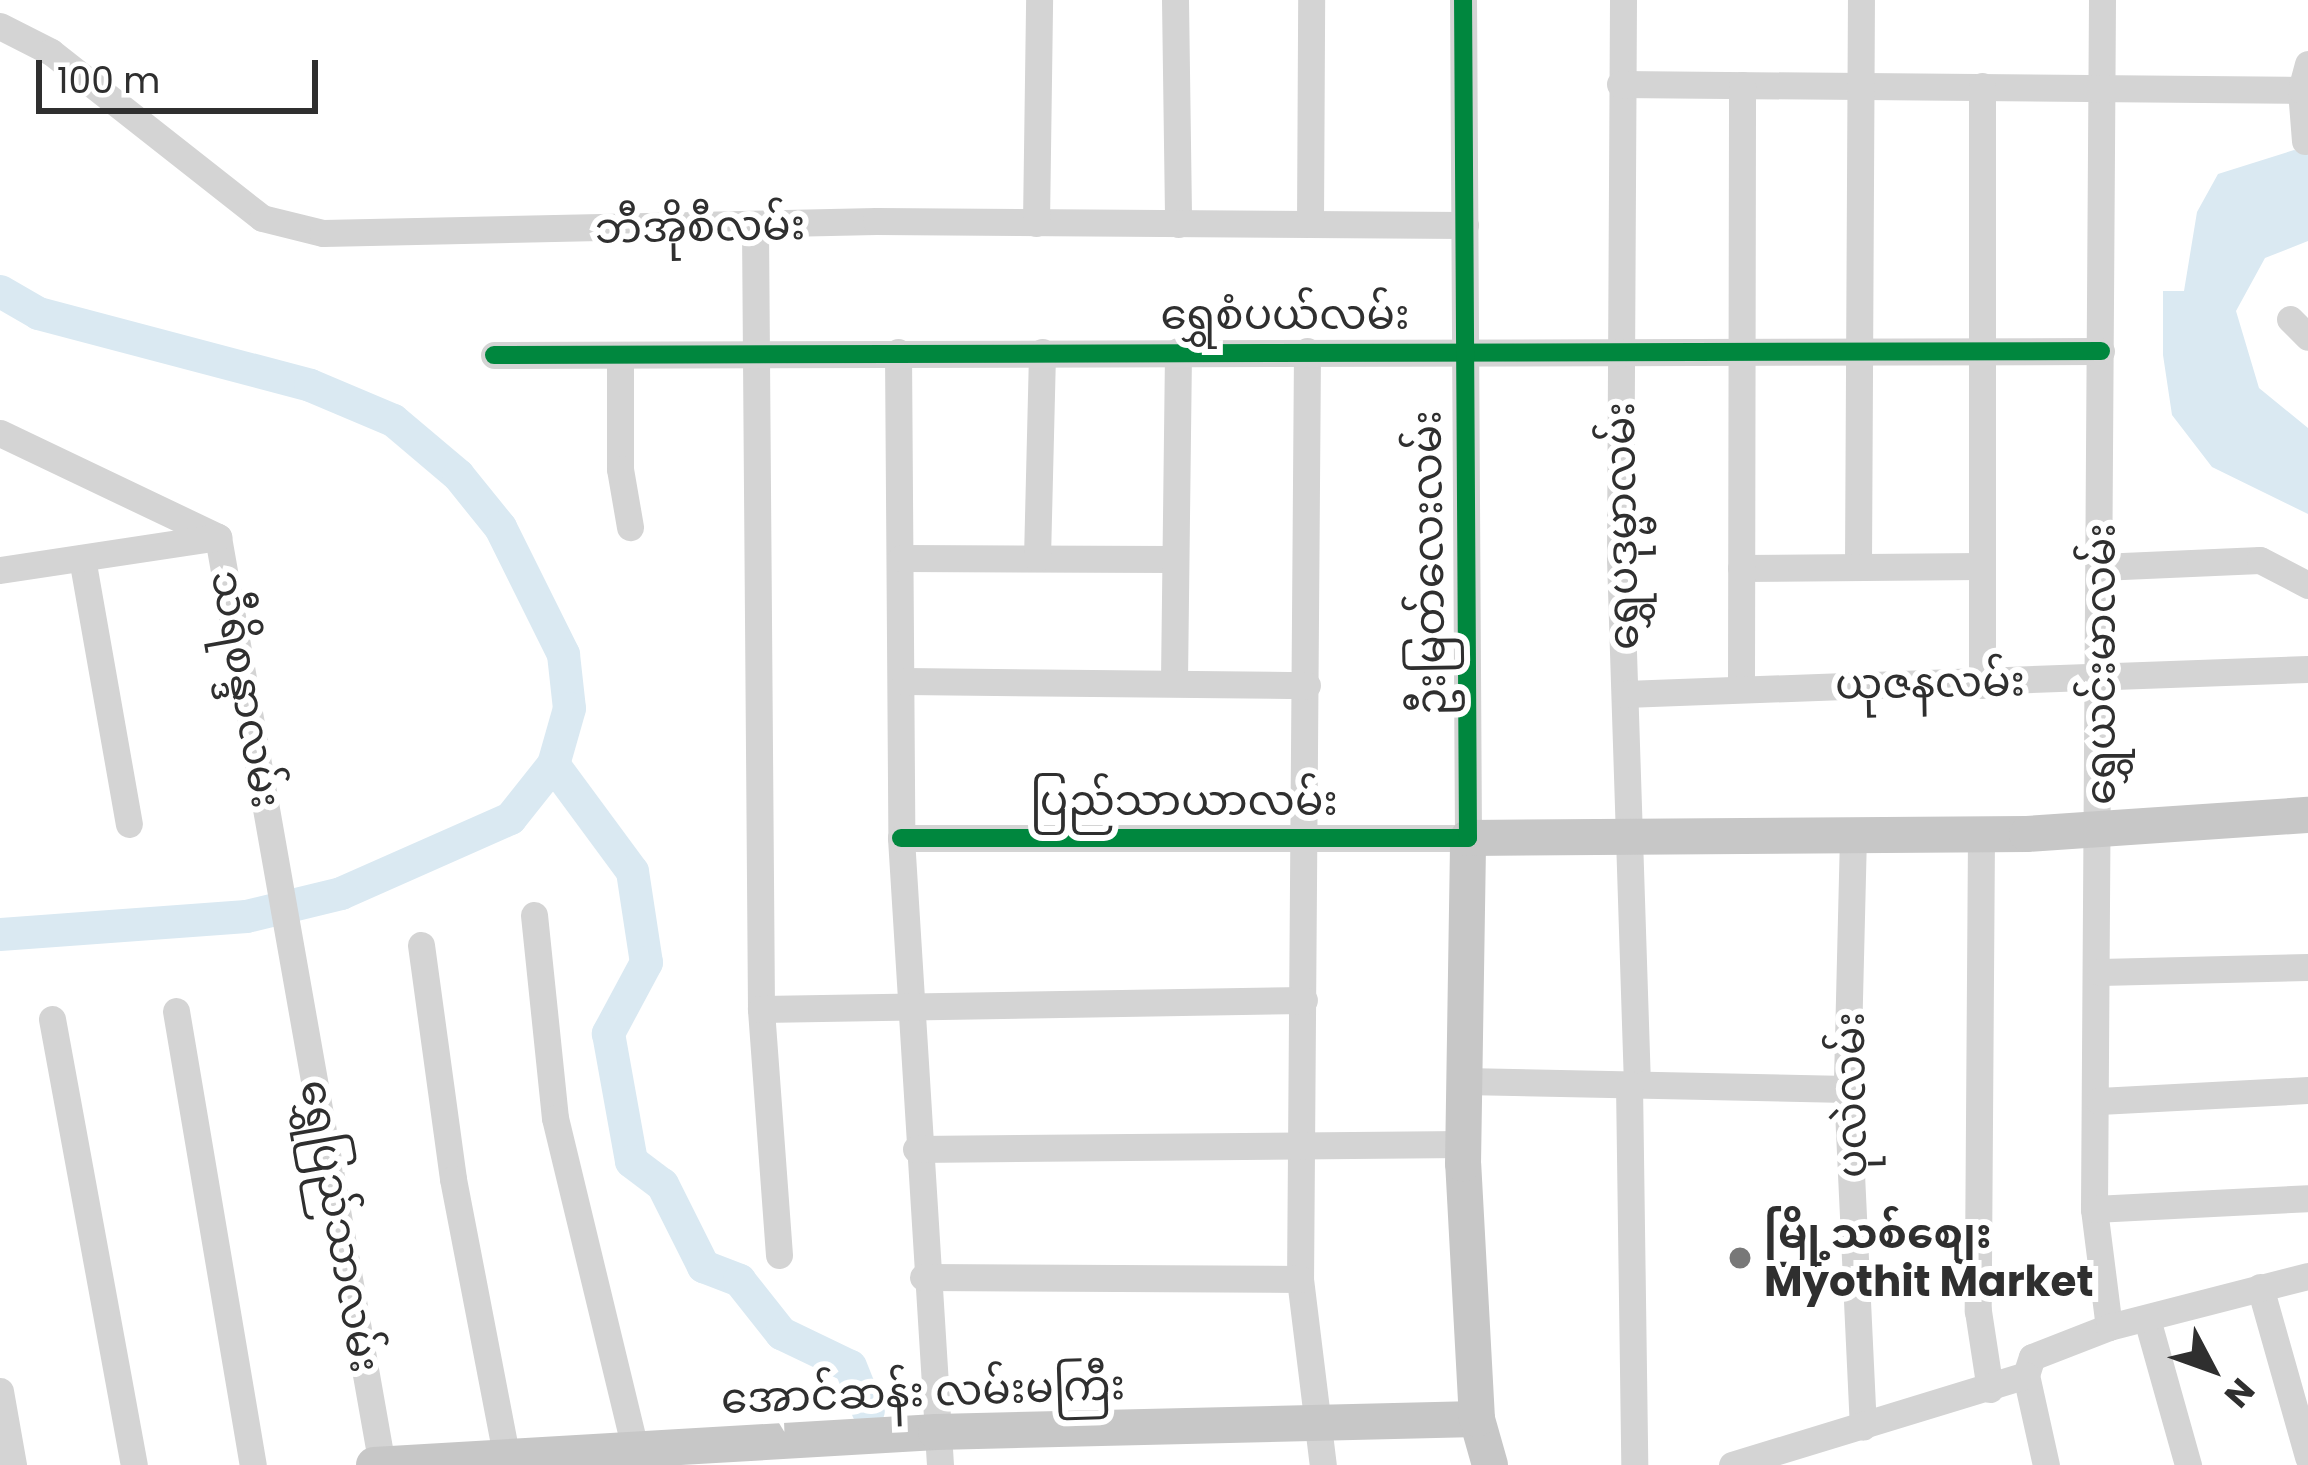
<!DOCTYPE html>
<html>
<head>
<meta charset="utf-8">
<style>
  body { margin:0 }
  #map { position:relative; width:2308px; height:1465px; overflow:hidden; background:#fff; font-family:Poppins,"Noto Sans Myanmar",sans-serif }
  div>[style] { position:absolute }
  .water>* { inset:0; background:#dae9f2 }
  .river>* { height:33px; margin:-16.5px; padding:0 16.5px; transform-origin:16.5px; border-radius:16.5px; background:#dae9f2 }
  .minor>* { height:27px; margin:-13.5px; padding:0 13.5px; transform-origin:13.5px; border-radius:13.5px; background:#d4d4d4 }
  .major>* { height:36px; margin:-18px; padding:0 18px; transform-origin:18px; border-radius:18px; background:#c7c7c7 }
  .cycleway>* { height:18px; margin:-9px; padding:0 9px; transform-origin:9px; border-radius:9px; background:#00873e }
  .dots>* { width:33px; height:33px; translate:-50% -50%; box-sizing:border-box; border:6px solid #fff; border-radius:50% }
  span { translate:-50% -50%; white-space:nowrap; text-align:center; line-height:1.15; -webkit-text-stroke:12px #fff; paint-order:stroke }
  .street-label { font-size:42px; color:#2f2f2f }
  .poi-label { font-size:42px; color:#2f2f2f; font-weight:700 }
  .left { translate:0 -50%; text-align:left }
  .north { position:absolute; left:2152px; top:1309px; width:120px; height:120px; -webkit-text-stroke:9px #fff; paint-order:stroke; rotate:131deg; font-size:33px; font-weight:700; line-height:48px; text-align:center; color:#2f2f2f }
  .north::after { content:''; display:block; margin:auto; width:42px; height:54px; background:#2f2f2f; clip-path:polygon(50% 0,100% 100%,50% 72%,0 100%) }
  .scale { position:absolute; left:36px; top:60px; width:282px; height:54px; box-sizing:border-box; border:6px solid #2f2f2f; border-top:0; padding-left:15px; font-size:36px; line-height:42px; white-space:nowrap; color:#2f2f2f; -webkit-text-stroke:9px #fff; paint-order:stroke }
</style>
</head>
<body>
<div id="map">
  <div class="water">
    <i style="clip-path:polygon(2294px 150px,2308px 153px,2308px 241px,2265px 258px,2236px 311px,2259px 388px,2308px 428px,2308px 514px,2212px 467px,2172px 415px,2163px 355px,2163px 291px,2184px 291px,2197px 212px,2218px 174px)"></i>
  </div>
  <div class="river">
    <i style="left:0;top:291px;width:44px;rotate:30.1deg"></i>
    <i style="left:38px;top:313px;width:281px;rotate:14.8deg"></i>
    <i style="left:310px;top:385px;width:90px;rotate:22.9deg"></i>
    <i style="left:393px;top:420px;width:85px;rotate:40.2deg"></i>
    <i style="left:458px;top:475px;width:67px;rotate:51.1deg"></i>
    <i style="left:500px;top:527px;width:142px;rotate:63.6deg"></i>
    <i style="left:563px;top:654px;width:54px;rotate:83.7deg"></i>
    <i style="left:569px;top:708px;width:58px;rotate:105.9deg"></i>
    <i style="left:553px;top:764px;width:69px;rotate:128.5deg"></i>
    <i style="left:510px;top:818px;width:185px;rotate:156.1deg"></i>
    <i style="left:341px;top:893px;width:98px;rotate:166.4deg"></i>
    <i style="left:246px;top:916px;width:247px;rotate:175.8deg"></i>
    <i style="left:553px;top:764px;width:133px;rotate:53.6deg"></i>
    <i style="left:632px;top:871px;width:92px;rotate:81.3deg"></i>
    <i style="left:646px;top:962px;width:81px;rotate:118.2deg"></i>
    <i style="left:608px;top:1033px;width:130px;rotate:79.8deg"></i>
    <i style="left:631px;top:1161px;width:39px;rotate:37deg"></i>
    <i style="left:662px;top:1184px;width:92px;rotate:63.4deg"></i>
    <i style="left:703px;top:1266px;width:39px;rotate:21deg"></i>
    <i style="left:739px;top:1280px;width:68px;rotate:51.6deg"></i>
    <i style="left:781px;top:1333px;width:76px;rotate:25.6deg"></i>
    <i style="left:850px;top:1366px;width:48px;rotate:68.2deg"></i>
  </div>
  <div class="minor">
    <i style="left:1175px;top:0;width:224px;rotate:89.2deg"></i>
    <i style="left:1623px;top:0;width:559px;rotate:90.31deg"></i>
    <i style="left:1620px;top:559px;width:526px;rotate:88.15deg"></i>
    <i style="left:2102px;top:0;width:1209px;rotate:90.38deg"></i>
    <i style="left:2094px;top:1209px;width:119px;rotate:82.8deg"></i>
    <i style="left:0;top:26px;width:57px;rotate:27deg"></i>
    <i style="left:51px;top:52px;width:268px;rotate:38.2deg"></i>
    <i style="left:262px;top:218px;width:63px;rotate:13.8deg"></i>
    <i style="left:323px;top:233px;width:553px;rotate:-1.24deg"></i>
    <i style="left:876px;top:221px;width:589px;rotate:0.39deg"></i>
    <i style="left:1620px;top:84px;width:681px;rotate:0.5deg"></i>
    <i style="left:2305px;top:141px;width:51px;rotate:-94.5deg"></i>
    <i style="left:2301px;top:90px;width:27px;rotate:-75deg"></i>
    <i style="left:1036px;top:223px;width:223px;rotate:-89.2deg"></i>
    <i style="left:1310px;top:224px;width:224px;rotate:-89.7deg"></i>
    <i style="left:755px;top:228px;width:781px;rotate:89.56deg"></i>
    <i style="left:2290px;top:319px;width:25px;rotate:45deg"></i>
    <i style="left:1307px;top:351px;width:928px;rotate:90.43deg"></i>
    <i style="left:1300px;top:1279px;width:187px;rotate:83deg"></i>
    <i style="left:898px;top:352px;width:486px;rotate:89.6deg"></i>
    <i style="left:901px;top:838px;width:628px;rotate:86.44deg"></i>
    <i style="left:494px;top:355px;width:1607px;rotate:-0.14deg"></i>
    <i style="left:620px;top:355px;width:114px;rotate:90deg"></i>
    <i style="left:620px;top:469px;width:59px;rotate:80.2deg"></i>
    <i style="left:0;top:433px;width:242px;rotate:25.5deg"></i>
    <i style="left:218px;top:537px;width:942px;rotate:79.98deg"></i>
    <i style="left:82px;top:558px;width:270px;rotate:80deg"></i>
    <i style="left:901px;top:558px;width:274px;rotate:0.2deg"></i>
    <i style="left:1037px;top:558px;width:206px;rotate:-88.6deg"></i>
    <i style="left:1858px;top:565px;width:565px;rotate:-89.7deg"></i>
    <i style="left:2100px;top:567px;width:160px;rotate:-2.5deg"></i>
    <i style="left:2260px;top:560px;width:54px;rotate:27.5deg"></i>
    <i style="left:1741px;top:568px;width:240px;rotate:-0.5deg"></i>
    <i style="left:0;top:570px;width:220px;rotate:-8.6deg"></i>
    <i style="left:1174px;top:680px;width:329px;rotate:-89.3deg"></i>
    <i style="left:905px;top:681px;width:402px;rotate:0.6deg"></i>
    <i style="left:1982px;top:685px;width:599px;rotate:-90deg"></i>
    <i style="left:1741px;top:687px;width:602px;rotate:-89.9deg"></i>
    <i style="left:1625px;top:694px;width:683px;rotate:-2.1deg"></i>
    <i style="left:1853px;top:835px;width:254px;rotate:91.4deg"></i>
    <i style="left:1847px;top:1089px;width:338px;rotate:87.3deg"></i>
    <i style="left:1981px;top:835px;width:476px;rotate:90.4deg"></i>
    <i style="left:1978px;top:1311px;width:79px;rotate:81.3deg"></i>
    <i style="left:901px;top:838px;width:567px"></i>
    <i style="left:1468px;top:838px;width:838px;rotate:-90.34deg"></i>
    <i style="left:534px;top:915px;width:204px;rotate:84.1deg"></i>
    <i style="left:555px;top:1118px;width:356px;rotate:76.4deg"></i>
    <i style="left:421px;top:945px;width:236px;rotate:82.2deg"></i>
    <i style="left:453px;top:1179px;width:291px;rotate:79.1deg"></i>
    <i style="left:2100px;top:972px;width:208px;rotate:-1.4deg"></i>
    <i style="left:176px;top:1011px;width:460px;rotate:80.4deg"></i>
    <i style="left:52px;top:1019px;width:453px;rotate:79.6deg"></i>
    <i style="left:1464px;top:1081px;width:383px;rotate:1.2deg"></i>
    <i style="left:1629px;top:1084px;width:381px;rotate:89.2deg"></i>
    <i style="left:2099px;top:1101px;width:209px;rotate:-3deg"></i>
    <i style="left:916px;top:1149px;width:547px;rotate:-0.52deg"></i>
    <i style="left:2094px;top:1209px;width:214px;rotate:-2.9deg"></i>
    <i style="left:779px;top:1255px;width:247px;rotate:-94.2deg"></i>
    <i style="left:761px;top:1009px;width:543px;rotate:-0.95deg"></i>
    <i style="left:923px;top:1277px;width:377px;rotate:0.3deg"></i>
    <i style="left:2260px;top:1287px;width:177px;rotate:74.2deg"></i>
    <i style="left:2147px;top:1319px;width:152px;rotate:74.3deg"></i>
    <i style="left:2026px;top:1375px;width:19px;rotate:-72deg"></i>
    <i style="left:2032px;top:1357px;width:83px;rotate:-21.3deg"></i>
    <i style="left:2109px;top:1327px;width:205px;rotate:-14.4deg"></i>
    <i style="left:2026px;top:1375px;width:92px;rotate:77.5deg"></i>
    <i style="left:0;top:1391px;width:75px;rotate:80deg"></i>
    <i style="left:1732px;top:1465px;width:307px;rotate:-17deg"></i>
  </div>
  <div class="major">
    <i style="left:374px;top:1465px;width:563px;rotate:-3.36deg"></i>
    <i style="left:936px;top:1432px;width:541px;rotate:-1.38deg"></i>
    <i style="left:1490px;top:1465px;width:48px;rotate:-105.8deg"></i>
    <i style="left:1477px;top:1419px;width:255px;rotate:-93.1deg"></i>
    <i style="left:1463px;top:1164px;width:326px;rotate:-89.1deg"></i>
    <i style="left:1468px;top:838px;width:559px;rotate:-0.41deg"></i>
    <i style="left:2027px;top:834px;width:282px;rotate:-3.9deg"></i>
  </div>
  <div class="cycleway">
    <i style="left:494px;top:355px;width:1607px;rotate:-0.14deg"></i>
    <i style="left:901px;top:838px;width:567px"></i>
    <i style="left:1468px;top:838px;width:838px;rotate:-90.34deg"></i>
  </div>
  <div class="dots">
    <i style="left:1740px;top:1258px;background:#787878"></i>
  </div>
  <div class="street-label">
    <span style="left:700px;top:227px;rotate:-1deg">ဘီအိုစီလမ်း</span>
    <span style="left:1285px;top:315px">ရွှေစံပယ်လမ်း</span>
    <span style="left:1622px;top:526px;rotate:-91deg">ရွှေပဒုမ္မာလမ်း</span>
    <span style="left:1429px;top:563px;rotate:-91deg">ဦးမြတ်လေးလမ်း</span>
    <span style="left:2101px;top:664px;rotate:-90deg">ရွှေယင်းမာလမ်း</span>
    <span style="left:1930px;top:683px;rotate:-1deg">ယုဇနလမ်း</span>
    <span style="left:246px;top:689px;rotate:80deg">သီရိစန္ဒာလမ်း</span>
    <span style="left:1184px;top:801px">ပြည်သာယာလမ်း</span>
    <span style="left:1851px;top:1095px;rotate:-91deg">ပုလဲလမ်း</span>
    <span style="left:340px;top:1226px;rotate:80deg">ရွှေပြည်သာလမ်း</span>
    <span style="left:923px;top:1392px;rotate:-2deg">အောင်ဆန်း လမ်းမကြီး</span>
  </div>
  <div class="poi-label">
    <span class="left" style="left:1764px;top:1258px">မြို့သစ်စျေး<br>Myothit Market</span>
  </div>
  <div class="north">N</div>
  <div class="scale">100 m</div>
</div>
</body>
</html>
